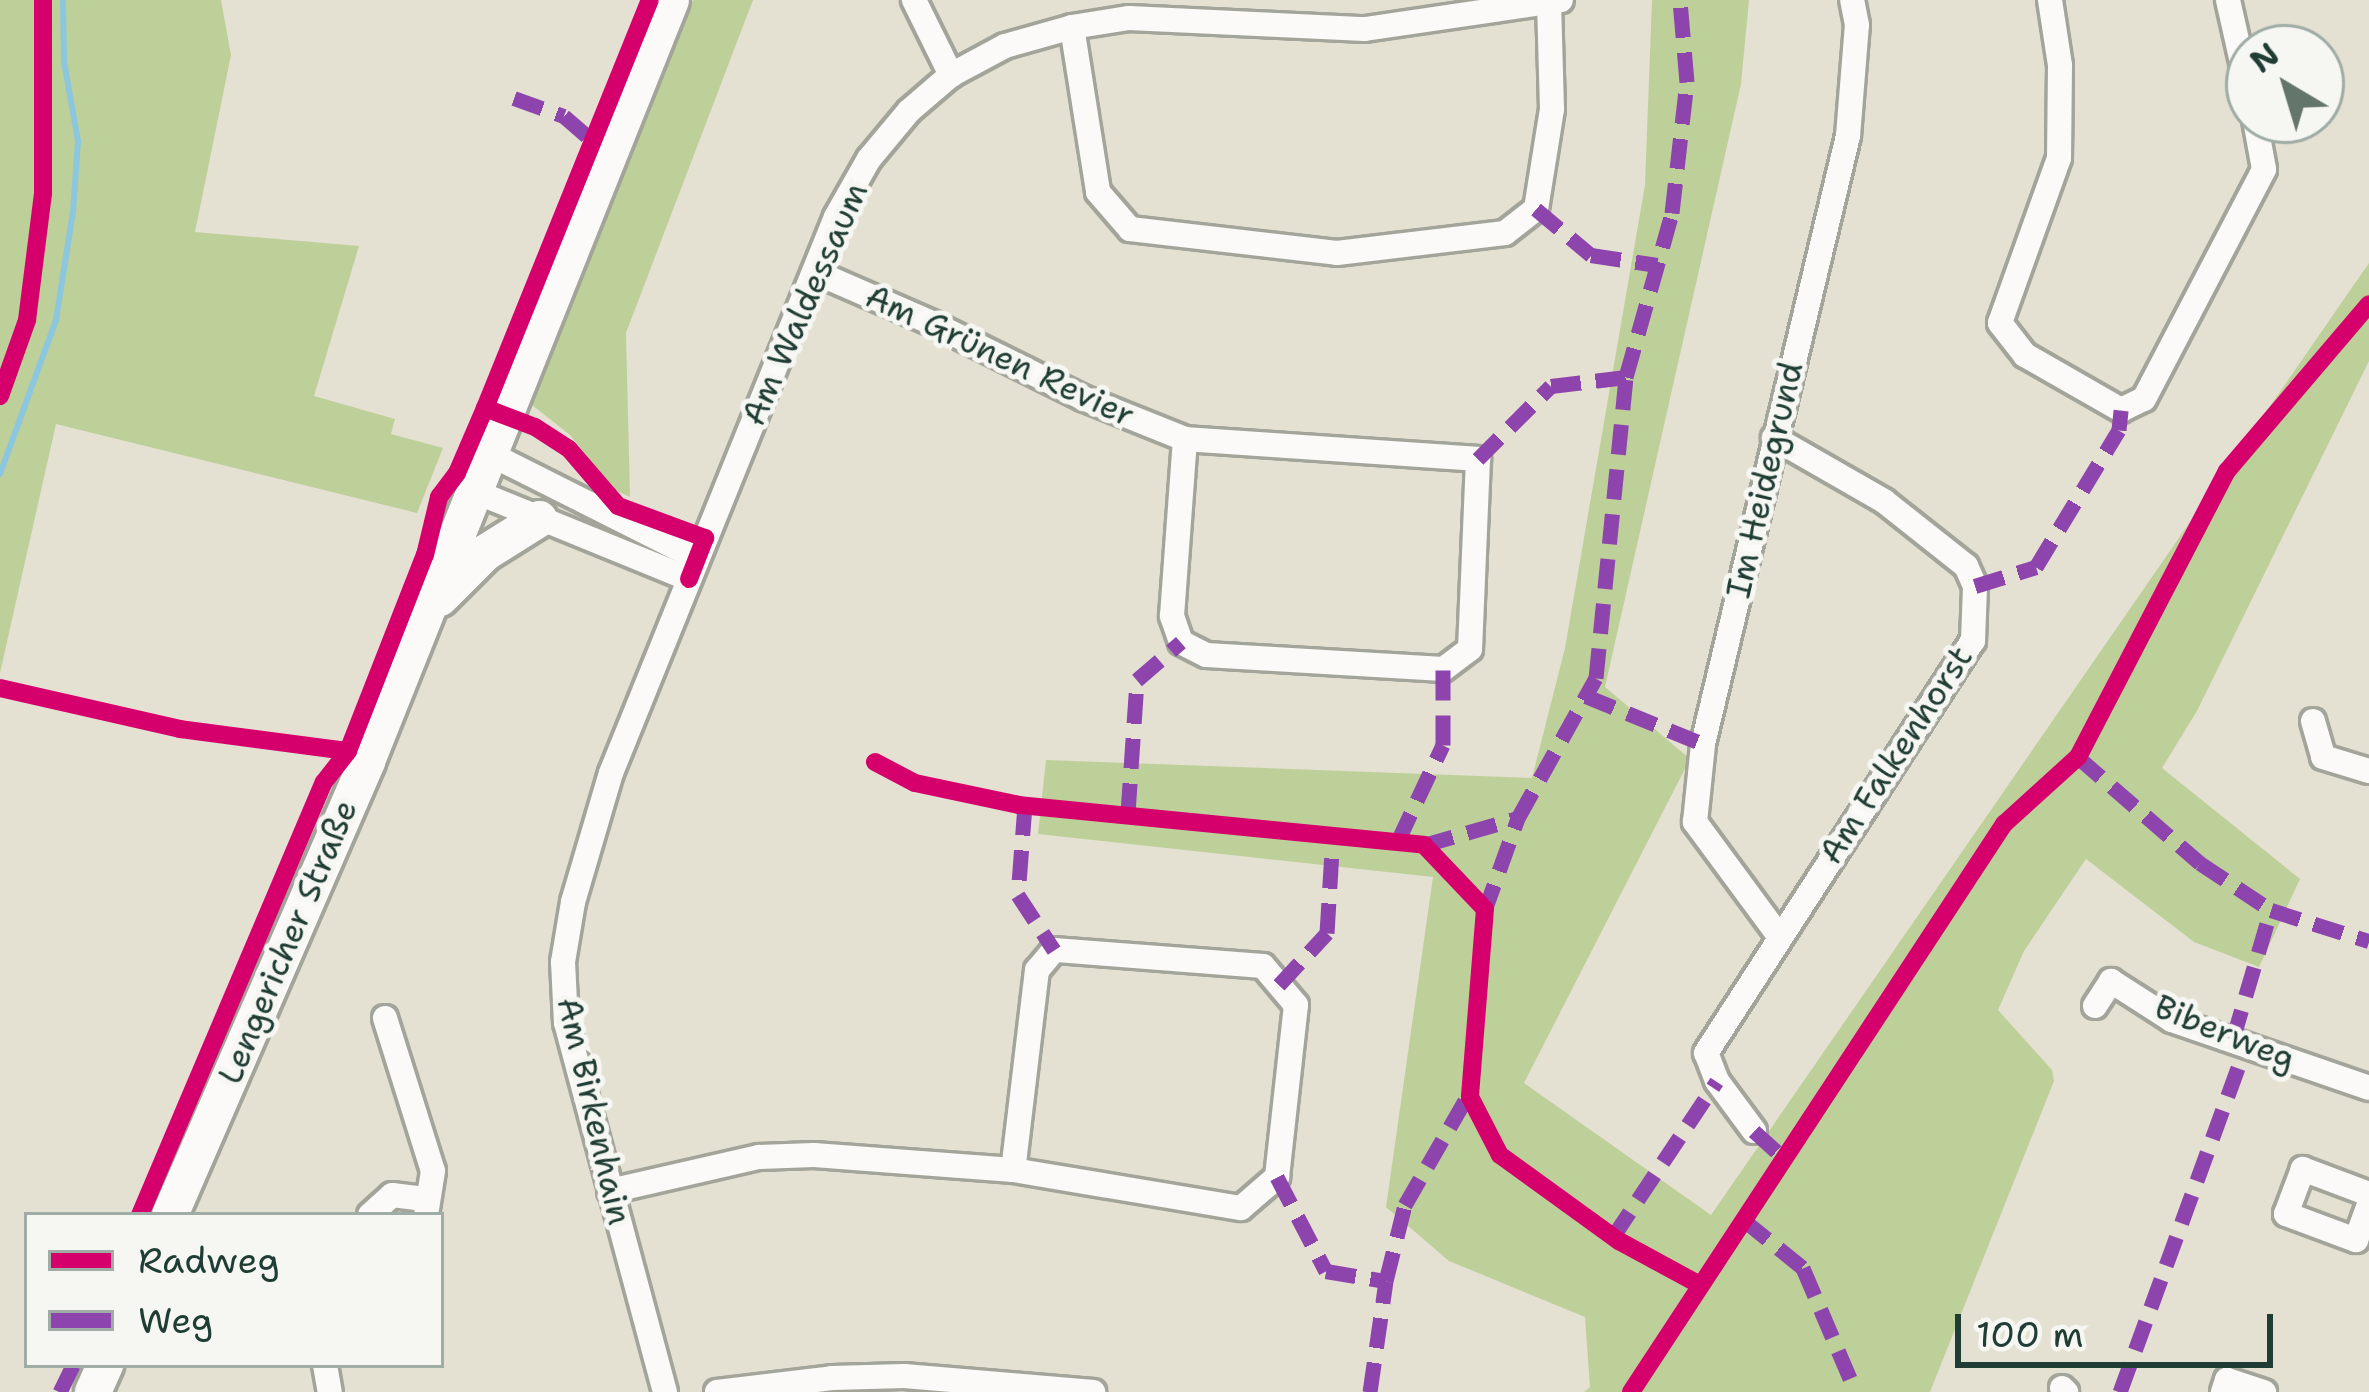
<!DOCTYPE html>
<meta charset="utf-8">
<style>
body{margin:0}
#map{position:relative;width:2369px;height:1392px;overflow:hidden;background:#e4e0d2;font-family:"Shantell Sans",sans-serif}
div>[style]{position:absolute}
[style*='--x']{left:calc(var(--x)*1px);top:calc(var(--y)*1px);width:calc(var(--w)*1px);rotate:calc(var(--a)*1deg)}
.green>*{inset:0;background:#bed09a}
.stream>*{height:6px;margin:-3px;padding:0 3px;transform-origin:3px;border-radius:3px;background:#8cc7de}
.roads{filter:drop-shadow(3px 0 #a3a49a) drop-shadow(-3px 0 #a3a49a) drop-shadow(0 3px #a3a49a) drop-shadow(0 -3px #a3a49a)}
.street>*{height:24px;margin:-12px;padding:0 12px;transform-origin:12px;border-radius:12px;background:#fbfaf8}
.secondary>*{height:36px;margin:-18px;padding:0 18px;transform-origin:18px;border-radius:18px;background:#fbfaf8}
.quiet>*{height:15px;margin-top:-7.5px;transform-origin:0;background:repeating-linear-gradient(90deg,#8e44ad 0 30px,transparent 0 45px)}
.cycleway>*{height:18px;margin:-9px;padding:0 9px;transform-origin:9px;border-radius:9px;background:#d6006c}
span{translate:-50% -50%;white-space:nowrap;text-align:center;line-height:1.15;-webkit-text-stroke:10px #f6f6f2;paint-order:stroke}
.street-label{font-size:33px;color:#1f3d34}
.legend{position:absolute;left:24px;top:1212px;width:420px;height:156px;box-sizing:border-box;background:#f6f6f2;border:3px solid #a0aca6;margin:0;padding:15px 21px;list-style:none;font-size:36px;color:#1f3d34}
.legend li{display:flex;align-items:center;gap:24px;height:60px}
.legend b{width:60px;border:3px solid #a0aca6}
.north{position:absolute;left:2225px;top:24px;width:120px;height:120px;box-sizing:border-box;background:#f6f6f2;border:3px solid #a0aca6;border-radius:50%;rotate:322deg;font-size:33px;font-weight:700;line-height:48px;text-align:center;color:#1f3d34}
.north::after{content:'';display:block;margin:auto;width:42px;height:54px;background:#64766b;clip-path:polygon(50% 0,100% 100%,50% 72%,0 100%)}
.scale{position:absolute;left:1955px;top:1314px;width:318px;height:54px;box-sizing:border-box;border:6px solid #1f3d34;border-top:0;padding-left:15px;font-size:36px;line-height:42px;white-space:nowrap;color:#1f3d34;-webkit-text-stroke:9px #f6f6f2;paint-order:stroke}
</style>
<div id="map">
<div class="green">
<i style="clip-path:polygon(0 0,221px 0,231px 55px,195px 232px,359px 246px,314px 396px,395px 419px,391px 434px,443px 448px,417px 513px,56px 424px,0 673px)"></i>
<i style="clip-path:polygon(693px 0,753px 0,626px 333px,630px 497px,615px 490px,570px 435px,532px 405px)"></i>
<i style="clip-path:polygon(1652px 0,1749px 0,1741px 84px,1605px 687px,1690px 759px,1524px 1083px,1711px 1215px,2369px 263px,2369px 361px,2197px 711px,2162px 768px,2300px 879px,2259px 967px,2194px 942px,2086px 859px,2024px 951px,1998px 1010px,2052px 1070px,2054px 1081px,1930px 1392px,1584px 1392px,1590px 1387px,1585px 1317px,1449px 1261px,1386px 1207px,1433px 877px,1038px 834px,1046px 760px,1532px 778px,1565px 648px,1645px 185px)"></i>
</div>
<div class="stream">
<i style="--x:0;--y:474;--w:164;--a:-70"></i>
<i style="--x:56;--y:320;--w:109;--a:-81.1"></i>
<i style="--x:73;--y:212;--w:71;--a:-86"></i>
<i style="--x:78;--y:141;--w:80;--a:-100"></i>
<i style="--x:64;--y:62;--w:62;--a:-90.9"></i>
</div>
<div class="roads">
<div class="street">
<i style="--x:914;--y:0;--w:84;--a:63.7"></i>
<i style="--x:2050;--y:0;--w:66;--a:81.3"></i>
<i style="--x:2060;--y:65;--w:93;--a:90.6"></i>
<i style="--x:2059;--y:158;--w:175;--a:109.7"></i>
<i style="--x:2000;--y:323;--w:41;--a:52"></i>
<i style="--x:2025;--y:355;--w:111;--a:29.8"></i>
<i style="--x:2121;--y:410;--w:25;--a:-26"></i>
<i style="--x:2144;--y:399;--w:259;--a:-62.4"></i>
<i style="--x:2264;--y:169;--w:50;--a:-100.4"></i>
<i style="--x:2228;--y:0;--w:95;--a:77.3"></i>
<i style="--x:1072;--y:27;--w:167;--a:81"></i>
<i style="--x:1098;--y:192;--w:49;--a:49.1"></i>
<i style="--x:1130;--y:229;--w:208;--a:6.6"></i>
<i style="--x:1337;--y:253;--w:169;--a:-6.8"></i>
<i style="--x:1505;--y:233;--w:39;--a:-38"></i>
<i style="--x:1536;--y:209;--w:101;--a:-80.9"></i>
<i style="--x:1552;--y:109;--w:105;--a:-91.6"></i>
<i style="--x:815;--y:272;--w:130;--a:23.6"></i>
<i style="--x:934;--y:324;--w:166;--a:26.4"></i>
<i style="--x:1083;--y:398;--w:110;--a:21.9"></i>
<i style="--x:1185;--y:439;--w:294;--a:3.9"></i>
<i style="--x:1478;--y:459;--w:190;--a:92.4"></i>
<i style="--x:1470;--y:649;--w:34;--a:143"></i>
<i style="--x:1443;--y:669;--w:237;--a:-176.6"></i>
<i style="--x:1206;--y:655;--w:28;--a:-153"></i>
<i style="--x:1181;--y:642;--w:28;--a:-109"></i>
<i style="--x:1172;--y:616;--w:177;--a:-85.8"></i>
<i style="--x:490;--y:454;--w:232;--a:26.7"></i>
<i style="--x:476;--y:492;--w:230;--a:22.2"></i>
<i style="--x:2313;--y:721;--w:37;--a:74"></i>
<i style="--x:2323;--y:757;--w:48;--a:16.9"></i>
<i style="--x:1779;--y:936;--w:142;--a:-126.4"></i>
<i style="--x:1695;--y:822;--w:78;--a:-84.1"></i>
<i style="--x:1703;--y:744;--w:625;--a:-76.59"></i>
<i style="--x:1848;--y:136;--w:111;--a:-85.4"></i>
<i style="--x:1857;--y:25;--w:25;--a:-101"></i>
<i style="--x:2095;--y:1006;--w:30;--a:-57"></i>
<i style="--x:2111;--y:981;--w:72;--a:32.6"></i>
<i style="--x:2172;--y:1020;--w:208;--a:19"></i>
<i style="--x:385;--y:1018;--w:160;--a:72.6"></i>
<i style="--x:433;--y:1171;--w:45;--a:99"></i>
<i style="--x:1754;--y:1131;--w:62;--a:-126.5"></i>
<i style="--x:1717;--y:1081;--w:30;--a:-111"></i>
<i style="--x:1706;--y:1053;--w:491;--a:-57.1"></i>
<i style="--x:1973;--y:641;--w:55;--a:-87.9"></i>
<i style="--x:1975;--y:586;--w:22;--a:-114"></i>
<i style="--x:1966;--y:566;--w:105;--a:-141.6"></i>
<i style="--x:1884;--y:501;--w:127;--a:-150.2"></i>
<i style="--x:610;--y:1191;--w:153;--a:-12.9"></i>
<i style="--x:759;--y:1157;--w:55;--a:-2.1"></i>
<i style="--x:814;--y:1155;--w:200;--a:4.3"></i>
<i style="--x:1013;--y:1170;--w:231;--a:9.5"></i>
<i style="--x:1241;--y:1208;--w:48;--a:-40.7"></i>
<i style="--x:1277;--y:1177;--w:173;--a:-83.7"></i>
<i style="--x:1296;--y:1005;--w:51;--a:-130.2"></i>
<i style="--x:1263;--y:966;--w:210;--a:-175.6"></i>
<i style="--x:1054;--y:950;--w:26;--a:130"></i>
<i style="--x:1037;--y:970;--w:201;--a:96.8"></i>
<i style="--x:2369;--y:1194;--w:71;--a:-159.3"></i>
<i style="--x:2303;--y:1169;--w:48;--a:110.7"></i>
<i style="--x:2286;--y:1214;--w:75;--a:20.4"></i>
<i style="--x:2356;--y:1240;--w:37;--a:-70"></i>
<i style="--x:370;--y:1215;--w:30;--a:-42"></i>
<i style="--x:392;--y:1195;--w:33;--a:7"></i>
<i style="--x:325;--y:1365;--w:27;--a:80"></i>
<i style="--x:2062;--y:1388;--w:6;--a:45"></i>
<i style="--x:665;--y:1392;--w:382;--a:-105"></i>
<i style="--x:566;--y:1023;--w:61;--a:-92.8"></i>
<i style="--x:563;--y:962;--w:61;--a:-80.5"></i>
<i style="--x:573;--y:902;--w:134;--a:-73.6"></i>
<i style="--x:611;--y:773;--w:600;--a:-67.97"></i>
<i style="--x:836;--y:217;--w:67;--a:-60.4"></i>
<i style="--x:869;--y:159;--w:62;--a:-50.2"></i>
<i style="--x:909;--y:111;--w:55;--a:-40.6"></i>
<i style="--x:951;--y:75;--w:61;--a:-28.2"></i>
<i style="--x:1005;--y:46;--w:70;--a:-15.8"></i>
<i style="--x:1072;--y:27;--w:58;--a:-9"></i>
<i style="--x:1129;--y:18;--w:236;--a:2.7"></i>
<i style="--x:1365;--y:29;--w:198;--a:-8.4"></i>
<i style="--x:717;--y:1392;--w:116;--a:-6.9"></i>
<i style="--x:832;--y:1378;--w:72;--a:-1.6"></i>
<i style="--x:904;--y:1376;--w:190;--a:4.8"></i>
<i style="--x:2223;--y:1392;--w:13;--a:-72"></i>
<i style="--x:2227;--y:1380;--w:39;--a:18"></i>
</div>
<div class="secondary">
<i style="--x:440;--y:598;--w:64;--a:-45"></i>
<i style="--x:485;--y:553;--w:64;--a:-32.2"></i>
<i style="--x:170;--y:1215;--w:495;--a:-66.5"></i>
<i style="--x:367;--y:761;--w:819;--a:-68.22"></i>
<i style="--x:93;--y:1392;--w:30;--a:-66"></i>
</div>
</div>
<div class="quiet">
<i style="--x:514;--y:98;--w:53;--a:19.8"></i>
<i style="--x:564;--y:116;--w:37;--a:41"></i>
<i style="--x:1536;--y:209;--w:72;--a:39.9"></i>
<i style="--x:1591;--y:255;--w:67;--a:8.6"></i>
<i style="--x:1478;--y:459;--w:103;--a:-45"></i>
<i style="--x:1551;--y:386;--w:76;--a:-6.8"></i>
<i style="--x:1975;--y:586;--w:64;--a:-17.3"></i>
<i style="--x:2036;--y:567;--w:160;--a:-58.8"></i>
<i style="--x:2119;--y:430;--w:20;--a:-84"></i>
<i style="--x:1586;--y:696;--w:126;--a:22.3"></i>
<i style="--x:2078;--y:757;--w:162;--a:41"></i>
<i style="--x:2200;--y:863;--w:85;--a:33.5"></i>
<i style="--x:2271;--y:910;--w:103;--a:17.6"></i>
<i style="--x:1025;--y:805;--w:90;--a:94.4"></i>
<i style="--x:1018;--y:895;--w:66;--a:56.8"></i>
<i style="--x:1128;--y:813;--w:133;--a:-86.1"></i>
<i style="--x:1137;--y:680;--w:58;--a:-40.8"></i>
<i style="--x:1398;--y:841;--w:106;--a:-64.9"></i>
<i style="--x:1443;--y:745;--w:76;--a:-90"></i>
<i style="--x:1424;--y:845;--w:98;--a:-16"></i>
<i style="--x:1484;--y:913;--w:101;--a:-70.3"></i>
<i style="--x:1518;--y:818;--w:160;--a:-60.9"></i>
<i style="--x:1596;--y:678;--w:302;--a:-84.3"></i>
<i style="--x:1626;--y:377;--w:170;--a:-74.3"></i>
<i style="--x:1672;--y:213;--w:132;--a:-83.5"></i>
<i style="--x:1687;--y:82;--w:82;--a:-94.9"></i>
<i style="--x:1279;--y:985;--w:71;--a:-47.3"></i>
<i style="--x:1327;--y:933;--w:97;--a:-86.5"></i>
<i style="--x:2233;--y:1039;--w:134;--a:-73.6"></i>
<i style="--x:1754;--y:1131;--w:43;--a:42.2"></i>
<i style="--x:1277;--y:1177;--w:106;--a:62.5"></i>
<i style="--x:1326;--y:1271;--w:61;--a:9.5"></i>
<i style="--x:1744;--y:1220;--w:76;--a:39.1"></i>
<i style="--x:1803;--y:1268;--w:135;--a:66.9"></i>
<i style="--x:1613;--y:1237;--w:187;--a:-56.3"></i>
<i style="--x:60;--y:1392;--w:30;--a:-64"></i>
<i style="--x:1370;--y:1392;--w:112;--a:-81.8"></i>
<i style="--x:1386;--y:1281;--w:78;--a:-76"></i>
<i style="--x:1405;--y:1205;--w:130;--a:-60.1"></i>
<i style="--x:2120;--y:1392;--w:370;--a:-70"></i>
</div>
<div class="cycleway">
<i style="--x:0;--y:396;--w:81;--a:-70.4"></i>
<i style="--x:27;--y:320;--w:128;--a:-82.8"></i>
<i style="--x:43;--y:193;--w:193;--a:-90"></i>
<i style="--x:485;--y:408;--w:53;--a:20.8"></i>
<i style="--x:535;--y:427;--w:40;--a:32.9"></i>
<i style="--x:569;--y:449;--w:75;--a:49.3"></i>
<i style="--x:618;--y:506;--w:93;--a:20.2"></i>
<i style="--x:705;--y:538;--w:44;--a:111.3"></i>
<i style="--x:0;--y:688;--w:185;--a:12.8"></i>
<i style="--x:180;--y:729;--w:169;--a:7.5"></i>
<i style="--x:875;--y:762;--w:45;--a:27.7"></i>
<i style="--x:915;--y:783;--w:106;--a:11.9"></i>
<i style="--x:1019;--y:805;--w:407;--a:5.6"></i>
<i style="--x:1424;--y:845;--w:88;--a:46.4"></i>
<i style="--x:1485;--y:909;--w:189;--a:94.6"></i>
<i style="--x:1470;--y:1097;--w:65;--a:62.7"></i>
<i style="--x:1500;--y:1155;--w:147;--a:35.9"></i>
<i style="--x:1619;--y:1241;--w:92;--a:28.5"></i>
<i style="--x:140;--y:1215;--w:470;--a:-67"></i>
<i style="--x:324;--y:782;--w:39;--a:-52"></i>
<i style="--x:348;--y:751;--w:211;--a:-68.6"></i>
<i style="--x:425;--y:555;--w:60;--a:-76.4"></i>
<i style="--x:439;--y:497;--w:30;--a:-53"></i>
<i style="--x:457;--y:473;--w:71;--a:-66.7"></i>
<i style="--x:485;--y:408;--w:440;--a:-68"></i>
<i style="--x:1631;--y:1392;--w:680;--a:-56.71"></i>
<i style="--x:2004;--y:824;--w:100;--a:-42.2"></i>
<i style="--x:2078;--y:757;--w:322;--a:-62.5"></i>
<i style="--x:2227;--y:471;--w:219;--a:-49.6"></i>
</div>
<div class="street-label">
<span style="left:805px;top:304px;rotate:-66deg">Am Waldessaum</span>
<span style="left:1000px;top:356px;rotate:25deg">Am Grünen Revier</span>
<span style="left:1765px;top:480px;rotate:-77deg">Im Heidegrund</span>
<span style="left:1896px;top:755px;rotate:-57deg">Am Falkenhorst</span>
<span style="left:288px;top:942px;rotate:-67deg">Lengericher Straße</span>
<span style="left:2225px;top:1033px;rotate:22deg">Biberweg</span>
<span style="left:594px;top:1111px;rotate:77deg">Am Birkenhain</span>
</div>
<ul class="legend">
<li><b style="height:15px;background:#d6006c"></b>Radweg</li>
<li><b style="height:15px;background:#8e44ad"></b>Weg</li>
</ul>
<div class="north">N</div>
<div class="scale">100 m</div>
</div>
